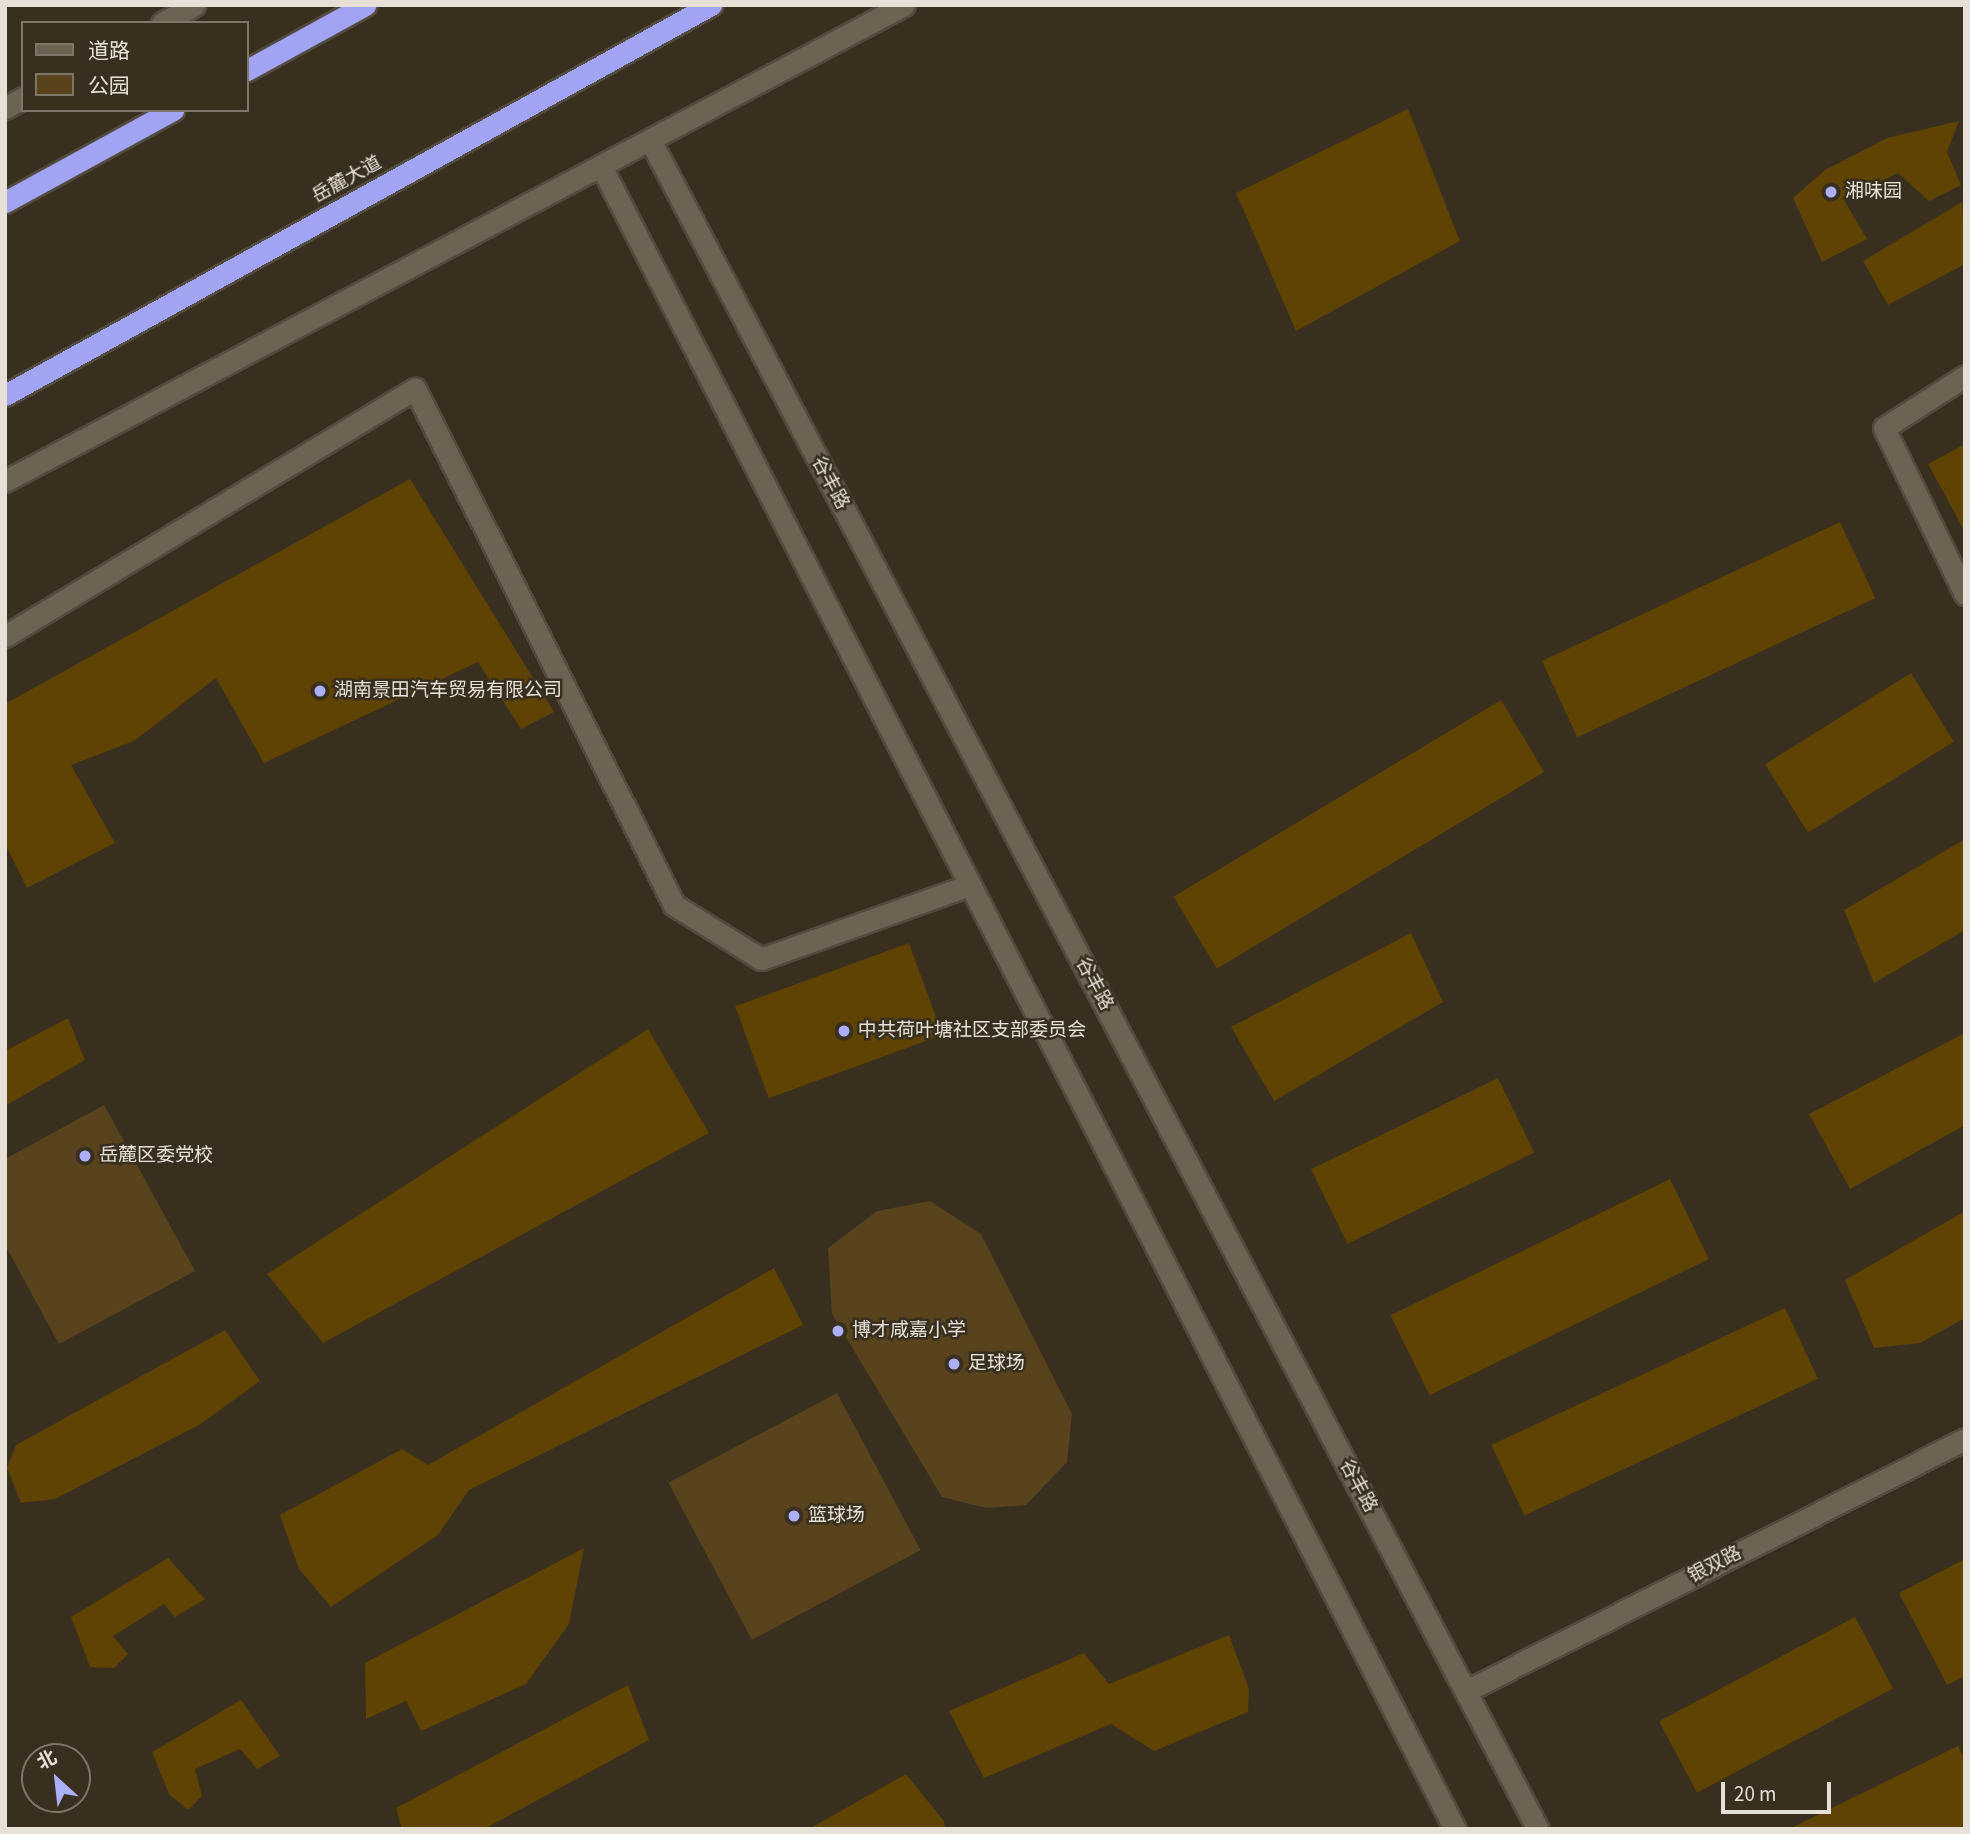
<!DOCTYPE html>
<meta charset="utf-8">
<style>
body{margin:0}
#map{position:relative;width:1970px;height:1834px;overflow:hidden;background:#382f1f;font-family:"Source Sans 3","Noto Sans SC",sans-serif}
div>[style]{position:absolute}
[style*='--x']{left:calc(var(--x)*1px);top:calc(var(--y)*1px);width:calc(var(--w)*1px);rotate:calc(var(--a)*1deg)}
.green>*{inset:0;background:#58431c;transform-origin:0 0}
.building>*{inset:0;background:#5f4302;transform-origin:0 0}
.roads{filter:drop-shadow(2px 0 #534b3e) drop-shadow(-2px 0 #534b3e) drop-shadow(0 2px #534b3e) drop-shadow(0 -2px #534b3e)}
.minor>*{height:21px;margin:-10.5px;padding:0 10.5px;transform-origin:10.5px;border-radius:10.5px;background:#6d6352}
.highway>*{height:21px;margin:-10.5px;padding:0 10.5px;transform-origin:10.5px;border-radius:10.5px;background:#a1a3f3}
.dots>*{width:19px;height:19px;translate:-50% -50%;box-sizing:border-box;border:4px solid #382f1f;border-radius:50%}
span{translate:-50% -50%;white-space:nowrap;text-align:center;line-height:1.15;-webkit-text-stroke:5px #382f1f;paint-order:stroke}
.street-label{font-size:19px;color:#e6e0d7}
.poi-label{font-size:19px;color:#e6e0d7}
.left{translate:0 -50%;text-align:left}
.frame{position:absolute;inset:0;border:7px solid #e6e0d7;pointer-events:none}
.legend{position:absolute;left:21px;top:21px;width:228px;height:91px;box-sizing:border-box;background:#382f1f;border:2px solid #7e7669;margin:0;padding:9px 12px;list-style:none;font-size:21px;color:#e6e0d7}
.legend li{display:flex;align-items:center;gap:14px;height:35px}
.legend b{width:35px;border:2px solid #7e7669}
.north{position:absolute;left:21px;top:1743px;width:70px;height:70px;box-sizing:border-box;background:#382f1f;border:2px solid #7e7669;border-radius:50%;rotate:333deg;font-size:19px;font-weight:700;line-height:28px;text-align:center;color:#e6e0d7}
.north::after{content:'';display:block;margin:auto;width:24px;height:32px;background:#acaffb;clip-path:polygon(50% 0,100% 100%,50% 72%,0 100%)}
.scale{position:absolute;left:1721px;top:1782px;width:110px;height:32px;box-sizing:border-box;border:4px solid #e6e0d7;border-top:0;padding-left:9px;font-size:21px;line-height:24px;white-space:nowrap;color:#e6e0d7;-webkit-text-stroke:5px #382f1f;paint-order:stroke}
</style>
<div id="map">
<div class="green">
<i style="clip-path:polygon(104px 1105px,195px 1271px,59px 1344px,5px 1245px,5px 1159px)"></i>
<i style="clip-path:polygon(930px 1201px,981px 1234px,1072px 1414px,1067px 1462px,1026px 1505px,986px 1508px,942px 1497px,832px 1314px,828px 1248px,877px 1211px)"></i>
<i style="left:837px;top:1393px;width:178px;height:191px;rotate:62deg"></i>
</div>
<div class="building">
<i style="clip-path:polygon(1408px 109px,1460px 241px,1296px 331px,1236px 193px)"></i>
<i style="clip-path:polygon(1959px 121px,1947px 152px,1961px 185px,1929px 201px,1898px 173px,1844px 200px,1867px 239px,1822px 262px,1793px 198px,1825px 170px,1887px 138px)"></i>
<i style="clip-path:polygon(1962px 202px,1965px 264px,1888px 305px,1863px 261px)"></i>
<i style="clip-path:polygon(1965px 444px,1965px 532px,1928px 464px)"></i>
<i style="clip-path:polygon(410px 479px,554px 712px,521px 729px,478px 662px,264px 763px,216px 678px,134px 741px,71px 765px,115px 843px,27px 888px,5px 844px,5px 704px)"></i>
<i style="left:1840px;top:522px;width:84px;height:329px;rotate:65deg"></i>
<i style="left:1911px;top:673px;width:81px;height:172px;rotate:58deg"></i>
<i style="left:1501px;top:700px;width:84px;height:382px;rotate:59deg"></i>
<i style="clip-path:polygon(1965px 839px,1965px 930px,1874px 983px,1844px 910px)"></i>
<i style="clip-path:polygon(1411px 933px,1443px 1002px,1274px 1101px,1231px 1027px)"></i>
<i style="left:909px;top:943px;width:98px;height:185px;rotate:70deg"></i>
<i style="clip-path:polygon(68px 1018px,85px 1060px,5px 1106px,5px 1051px)"></i>
<i style="clip-path:polygon(648px 1029px,709px 1133px,323px 1343px,267px 1274px)"></i>
<i style="clip-path:polygon(1965px 1033px,1965px 1125px,1850px 1189px,1809px 1114px)"></i>
<i style="left:1498px;top:1078px;width:83px;height:208px;rotate:64deg"></i>
<i style="left:1670px;top:1179px;width:89px;height:311px;rotate:64deg"></i>
<i style="clip-path:polygon(1965px 1211px,1965px 1318px,1920px 1343px,1874px 1348px,1845px 1280px)"></i>
<i style="clip-path:polygon(774px 1268px,803px 1325px,469px 1490px,438px 1535px,331px 1607px,299px 1569px,280px 1515px,402px 1449px,428px 1465px)"></i>
<i style="left:1785px;top:1308px;width:78px;height:324px;rotate:65deg"></i>
<i style="clip-path:polygon(225px 1330px,260px 1381px,199px 1425px,55px 1499px,21px 1503px,7px 1468px,16px 1445px)"></i>
<i style="clip-path:polygon(584px 1548px,569px 1624px,526px 1684px,421px 1731px,406px 1701px,366px 1719px,365px 1663px)"></i>
<i style="clip-path:polygon(168px 1558px,205px 1599px,175px 1617px,164px 1604px,113px 1636px,128px 1654px,114px 1668px,90px 1667px,71px 1617px)"></i>
<i style="clip-path:polygon(1965px 1559px,1965px 1676px,1947px 1685px,1899px 1593px)"></i>
<i style="left:1855px;top:1617px;width:81px;height:222px;rotate:62deg"></i>
<i style="clip-path:polygon(1229px 1635px,1249px 1689px,1248px 1712px,1154px 1751px,1111px 1724px,984px 1778px,949px 1711px,1084px 1653px,1109px 1684px)"></i>
<i style="clip-path:polygon(628px 1685px,649px 1740px,484px 1829px,402px 1829px,396px 1808px)"></i>
<i style="clip-path:polygon(241px 1700px,280px 1756px,257px 1769px,240px 1749px,195px 1769px,202px 1796px,188px 1810px,169px 1794px,152px 1752px)"></i>
<i style="clip-path:polygon(1958px 1746px,1965px 1761px,1965px 1829px,1789px 1829px)"></i>
<i style="clip-path:polygon(906px 1774px,944px 1821px,945px 1829px,809px 1829px)"></i>
</div>
<div class="roads">
<div class="minor">
<i style="--x:162;--y:23;--w:37;--a:-29"></i>
<i style="--x:5;--y:108;--w:21;--a:-29"></i>
<i style="--x:650;--y:140;--w:1908;--a:62.27"></i>
<i style="--x:601;--y:166;--w:1869;--a:62.82"></i>
<i style="--x:1965;--y:376;--w:96;--a:147.3"></i>
<i style="--x:1884;--y:428;--w:185;--a:64"></i>
<i style="--x:5;--y:481;--w:1017;--a:-27.9"></i>
<i style="--x:5;--y:636;--w:479;--a:-31.1"></i>
<i style="--x:415;--y:389;--w:577;--a:63.35"></i>
<i style="--x:674;--y:905;--w:102;--a:31.8"></i>
<i style="--x:761;--y:959;--w:222;--a:-19.5"></i>
<i style="--x:1466;--y:1691;--w:559;--a:-26.79"></i>
</div>
<div class="highway">
<i style="--x:247;--y:70;--w:135;--a:-28.8"></i>
<i style="--x:5;--y:202;--w:192;--a:-28.7"></i>
<i style="--x:5;--y:395;--w:807;--a:-28.92"></i>
</div>
</div>
<div class="dots">
<i style="left:1831px;top:192px;background:#acaffb"></i>
<i style="left:320px;top:691px;background:#acaffb"></i>
<i style="left:844px;top:1031px;background:#acaffb"></i>
<i style="left:85px;top:1156px;background:#acaffb"></i>
<i style="left:838px;top:1331px;background:#acaffb"></i>
<i style="left:954px;top:1364px;background:#acaffb"></i>
<i style="left:794px;top:1516px;background:#acaffb"></i>
</div>
<div class="street-label">
<span style="left:347px;top:180px;rotate:-29deg">岳麓大道</span>
<span style="left:830px;top:483px;rotate:62deg">谷丰路</span>
<span style="left:1094px;top:984px;rotate:62deg">谷丰路</span>
<span style="left:1358px;top:1486px;rotate:62deg">谷丰路</span>
<span style="left:1715px;top:1565px;rotate:-27deg">银双路</span>
</div>
<div class="poi-label">
<span class="left" style="left:1845px;top:192px">湘味园</span>
<span class="left" style="left:334px;top:691px">湖南景田汽车贸易有限公司</span>
<span class="left" style="left:858px;top:1031px">中共荷叶塘社区支部委员会</span>
<span class="left" style="left:99px;top:1156px">岳麓区委党校</span>
<span class="left" style="left:852px;top:1331px">博才咸嘉小学</span>
<span class="left" style="left:968px;top:1364px">足球场</span>
<span class="left" style="left:808px;top:1516px">篮球场</span>
</div>
<div class="frame"></div>
<ul class="legend">
<li><b style="height:9px;background:#6d6352"></b>道路</li>
<li><b style="height:19px;background:#58431c"></b>公园</li>
</ul>
<div class="north">北</div>
<div class="scale">20 m</div>
</div>
